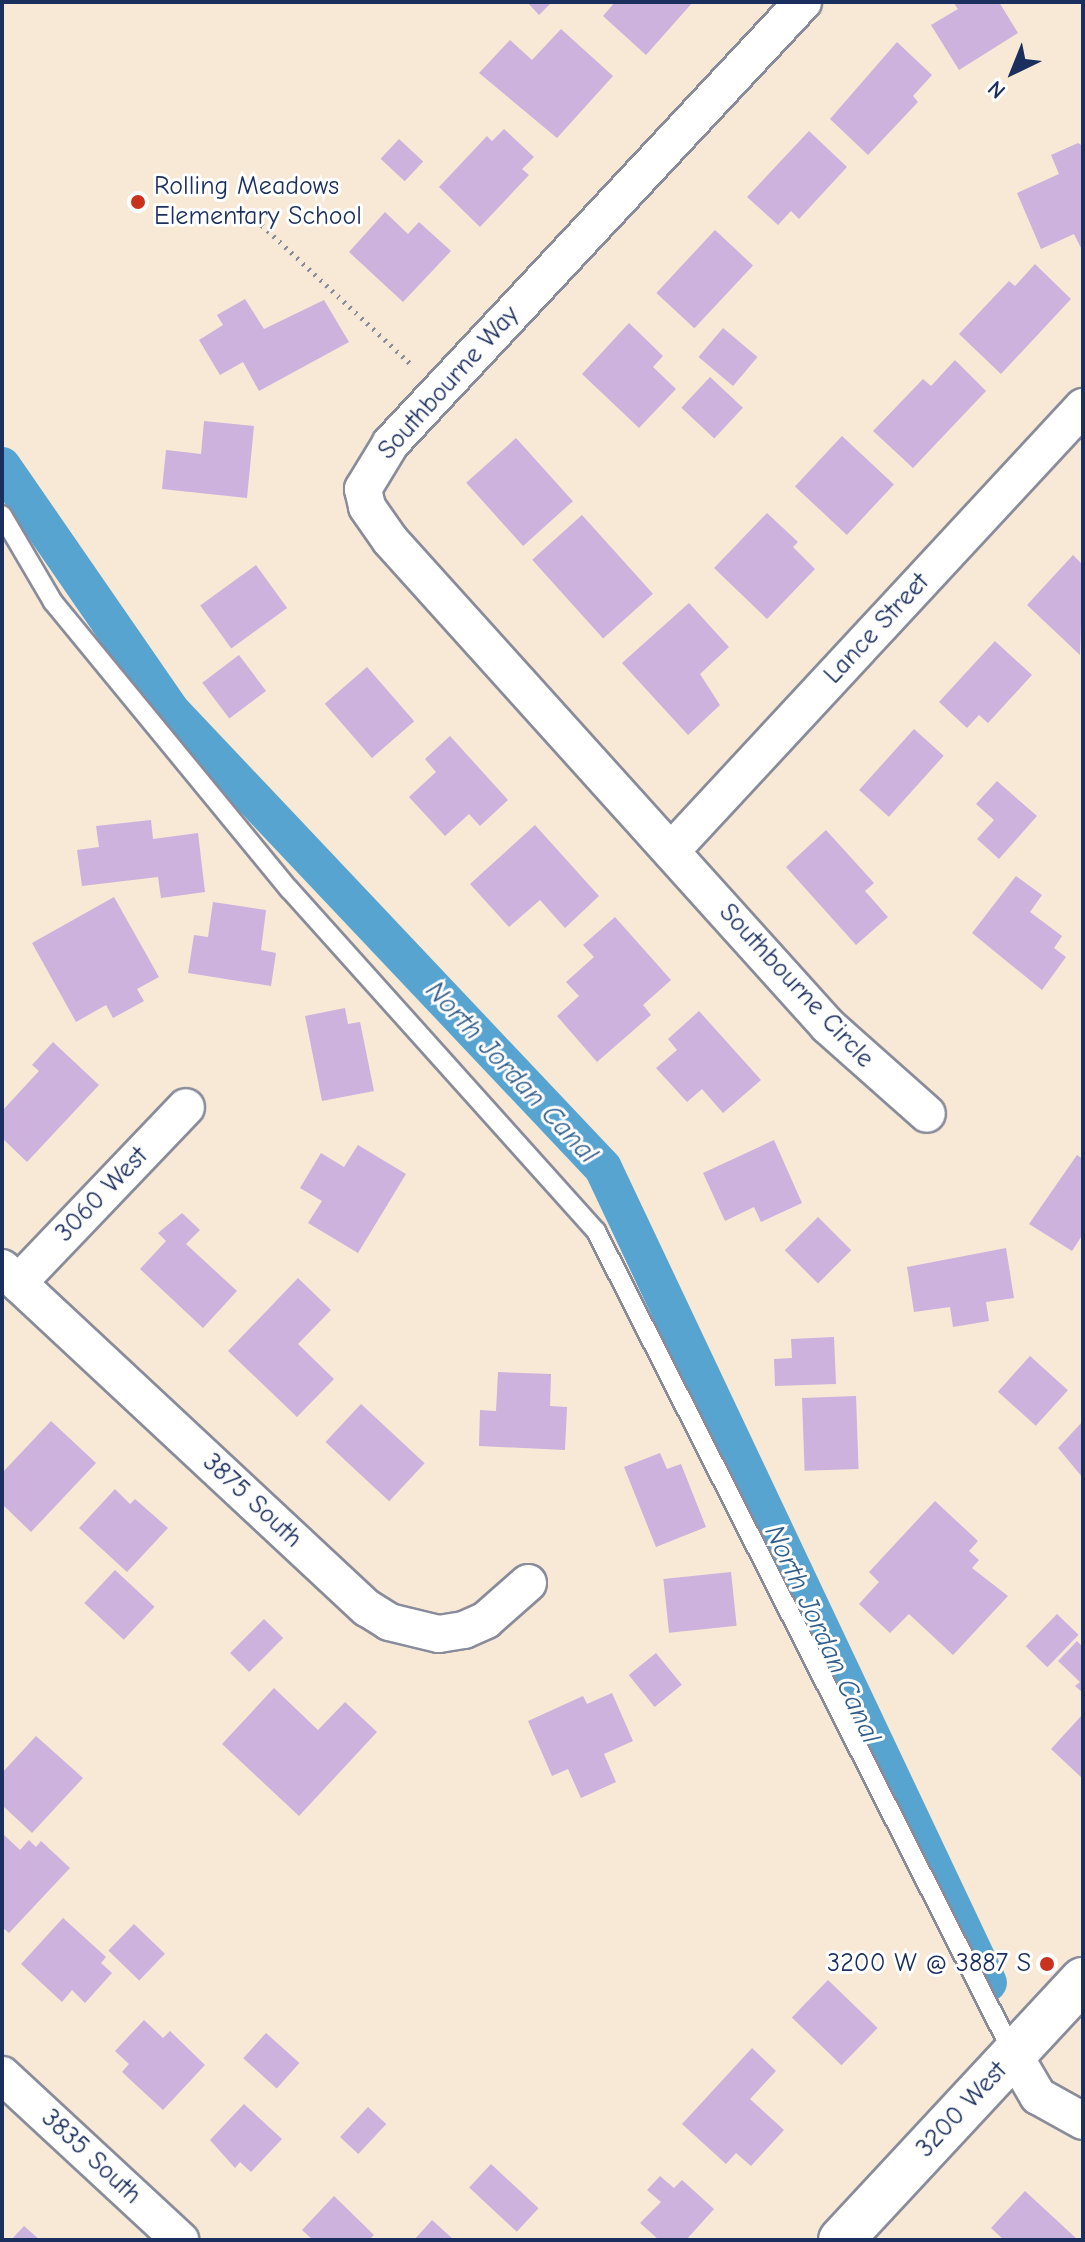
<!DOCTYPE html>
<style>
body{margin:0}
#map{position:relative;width:1085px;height:2242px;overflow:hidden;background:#f7e9d6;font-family:"Comic Neue",sans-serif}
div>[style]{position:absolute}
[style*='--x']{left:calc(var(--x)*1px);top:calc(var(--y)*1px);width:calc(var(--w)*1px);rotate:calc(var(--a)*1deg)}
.canal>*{height:38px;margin:-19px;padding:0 19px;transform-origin:19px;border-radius:19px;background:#57a4d0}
.building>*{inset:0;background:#ccb2dd;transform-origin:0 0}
.path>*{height:5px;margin-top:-2.5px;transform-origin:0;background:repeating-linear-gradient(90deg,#898c9a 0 2px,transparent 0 8px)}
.roads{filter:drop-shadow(2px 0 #898c9a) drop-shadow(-2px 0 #898c9a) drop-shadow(0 2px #898c9a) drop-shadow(0 -2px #898c9a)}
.service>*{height:18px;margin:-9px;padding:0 9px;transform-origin:9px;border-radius:9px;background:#fff}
.minor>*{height:36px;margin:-18px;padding:0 18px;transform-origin:18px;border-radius:18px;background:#fff}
.tertiary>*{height:44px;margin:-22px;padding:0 22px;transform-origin:22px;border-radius:22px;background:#fff}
.dots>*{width:22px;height:22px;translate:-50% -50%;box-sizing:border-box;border:4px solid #fff;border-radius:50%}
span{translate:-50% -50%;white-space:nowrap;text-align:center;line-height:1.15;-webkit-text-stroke:6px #fff;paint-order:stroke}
.poi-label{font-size:26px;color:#1b2f5e}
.left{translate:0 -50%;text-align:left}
.right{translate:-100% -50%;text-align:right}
.street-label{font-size:26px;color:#1b2f5e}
.water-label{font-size:28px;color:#335e8c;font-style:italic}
.frame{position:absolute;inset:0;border:4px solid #1b2f5e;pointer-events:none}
.north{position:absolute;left:973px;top:32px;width:80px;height:80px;-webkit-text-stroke:6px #fff;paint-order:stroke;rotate:223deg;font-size:22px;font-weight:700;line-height:32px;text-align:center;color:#1b2f5e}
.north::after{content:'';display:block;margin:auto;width:28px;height:36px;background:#1b2f5e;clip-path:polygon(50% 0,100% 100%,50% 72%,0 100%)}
</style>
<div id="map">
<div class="canal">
<i style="--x:2;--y:466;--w:299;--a:55.4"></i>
<i style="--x:172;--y:712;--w:627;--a:46.61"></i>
<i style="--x:603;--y:1168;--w:901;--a:64.71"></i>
</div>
<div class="building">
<i style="clip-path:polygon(527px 2px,552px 2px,539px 15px)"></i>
<i style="clip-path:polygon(615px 2px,693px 2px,646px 55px,603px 16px)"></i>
<i style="clip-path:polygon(953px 2px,999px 2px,1018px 33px,959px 70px,931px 25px,958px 9px)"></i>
<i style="clip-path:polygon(561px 29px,613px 76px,557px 138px,479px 73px,510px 40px,532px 60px)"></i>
<i style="clip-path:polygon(897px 42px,932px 75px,913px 96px,918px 102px,868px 155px,830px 119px)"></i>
<i style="clip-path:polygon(504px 129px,534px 157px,522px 169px,529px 175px,480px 227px,439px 187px,487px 136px,492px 141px)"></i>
<i style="clip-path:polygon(809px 131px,847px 167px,799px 219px,791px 211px,778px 225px,747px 197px)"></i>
<i style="left:399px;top:139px;width:33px;height:27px;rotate:43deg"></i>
<i style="clip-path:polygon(1078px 143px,1083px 146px,1083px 252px,1074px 234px,1041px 249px,1017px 193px,1059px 174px,1051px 155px)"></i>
<i style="clip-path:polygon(385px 212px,408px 234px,419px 222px,451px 251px,403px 302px,349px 252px)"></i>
<i style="left:715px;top:230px;width:52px;height:86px;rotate:43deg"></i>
<i style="clip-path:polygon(1035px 264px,1071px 299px,1001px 374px,959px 334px,1009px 281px,1015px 286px)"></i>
<i style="clip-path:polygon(245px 299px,264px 329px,324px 300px,349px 342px,259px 391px,243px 362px,220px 375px,199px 340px,223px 325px,217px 315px)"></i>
<i style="clip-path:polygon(629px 323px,663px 356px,653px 367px,676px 389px,639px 428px,582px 374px)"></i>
<i style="left:723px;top:328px;width:45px;height:38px;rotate:40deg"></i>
<i style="clip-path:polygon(955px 360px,986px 391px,913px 468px,873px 431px,923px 379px,931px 386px)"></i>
<i style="left:710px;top:377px;width:45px;height:42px;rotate:43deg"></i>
<i style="clip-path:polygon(204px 421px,254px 426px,247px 498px,162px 489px,166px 450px,201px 454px)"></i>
<i style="left:842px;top:436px;width:71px;height:69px;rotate:43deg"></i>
<i style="left:516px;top:438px;width:85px;height:67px;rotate:48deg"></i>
<i style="clip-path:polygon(767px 513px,798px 542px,793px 547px,815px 569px,767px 619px,714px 568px)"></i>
<i style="left:582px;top:515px;width:106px;height:67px;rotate:48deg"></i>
<i style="clip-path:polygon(1073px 555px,1083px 565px,1080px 655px,1027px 605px)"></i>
<i style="left:256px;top:565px;width:53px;height:69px;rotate:54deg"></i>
<i style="clip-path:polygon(689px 603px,729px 647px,700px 674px,720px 705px,688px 735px,622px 663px)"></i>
<i style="clip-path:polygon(995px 641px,1032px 675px,988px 723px,979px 715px,967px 728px,939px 702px)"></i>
<i style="left:239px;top:655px;width:45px;height:46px;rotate:53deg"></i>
<i style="left:367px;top:667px;width:72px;height:56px;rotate:49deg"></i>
<i style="left:914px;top:729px;width:40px;height:82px;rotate:42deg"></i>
<i style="clip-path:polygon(450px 736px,508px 800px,480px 826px,469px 814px,445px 836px,409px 797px,436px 772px,425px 759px)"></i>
<i style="clip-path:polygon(997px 781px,1037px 816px,999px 859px,977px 839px,994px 820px,976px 804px)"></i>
<i style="clip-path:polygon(151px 820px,153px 839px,198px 833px,205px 892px,161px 898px,158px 877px,82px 886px,77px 850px,99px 847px,96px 826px)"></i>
<i style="clip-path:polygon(535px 825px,599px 896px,565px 928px,540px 900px,509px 927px,470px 884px)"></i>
<i style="clip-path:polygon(826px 830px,874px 883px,865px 891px,888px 917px,856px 945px,786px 867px)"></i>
<i style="clip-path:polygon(1016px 876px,1042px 895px,1030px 912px,1062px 936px,1054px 948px,1066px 957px,1042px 990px,972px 933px)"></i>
<i style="clip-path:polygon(114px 897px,159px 977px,137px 989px,144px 1001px,113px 1018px,106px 1005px,76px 1022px,32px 943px)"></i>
<i style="clip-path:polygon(213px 902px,266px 910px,261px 950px,276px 953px,271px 986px,188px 973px,194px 935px,208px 937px)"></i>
<i style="clip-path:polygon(615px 917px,671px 980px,643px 1005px,651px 1015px,597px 1062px,557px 1016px,579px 996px,566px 982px,594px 957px,583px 945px)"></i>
<i style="clip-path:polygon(345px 1008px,348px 1024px,360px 1022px,374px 1091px,322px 1101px,305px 1016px)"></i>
<i style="clip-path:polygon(699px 1011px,761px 1080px,723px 1113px,702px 1089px,687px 1102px,656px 1068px,677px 1050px,668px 1039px)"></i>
<i style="clip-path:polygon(53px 1042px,99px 1085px,27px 1162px,2px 1138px,2px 1111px,39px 1071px,32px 1065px)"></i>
<i style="clip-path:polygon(774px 1140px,802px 1203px,761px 1222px,754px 1207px,725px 1221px,703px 1173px)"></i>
<i style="clip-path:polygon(358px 1145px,406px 1174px,358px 1253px,308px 1223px,322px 1201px,300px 1188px,321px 1153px,344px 1167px)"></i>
<i style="clip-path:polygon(1077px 1155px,1083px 1159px,1083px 1234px,1072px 1251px,1029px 1224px)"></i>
<i style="clip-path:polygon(182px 1213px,200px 1230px,186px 1244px,237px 1291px,203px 1328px,140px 1269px,166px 1241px,158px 1233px)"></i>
<i style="left:818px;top:1217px;width:47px;height:47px;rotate:45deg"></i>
<i style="clip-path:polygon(1006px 1248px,1014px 1298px,986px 1302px,989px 1321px,953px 1327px,950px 1307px,914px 1312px,907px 1267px)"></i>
<i style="clip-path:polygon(298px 1278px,331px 1310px,298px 1344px,334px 1379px,297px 1417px,228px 1351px)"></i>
<i style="clip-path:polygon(834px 1337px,836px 1384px,775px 1386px,774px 1359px,792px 1358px,791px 1339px)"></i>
<i style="left:1030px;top:1356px;width:51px;height:48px;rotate:42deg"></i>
<i style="clip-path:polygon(498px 1372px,551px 1374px,550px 1406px,567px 1407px,565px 1450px,479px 1446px,480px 1410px,496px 1411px)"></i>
<i style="left:856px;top:1396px;width:73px;height:54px;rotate:88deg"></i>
<i style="left:361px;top:1404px;width:87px;height:52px;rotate:43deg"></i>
<i style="clip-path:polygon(51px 1421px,96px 1463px,31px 1532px,2px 1504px,2px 1473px)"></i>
<i style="clip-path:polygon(1083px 1421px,1083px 1478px,1058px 1448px)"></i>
<i style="clip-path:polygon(660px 1453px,667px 1469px,681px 1464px,706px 1527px,656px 1547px,624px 1467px)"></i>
<i style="clip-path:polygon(115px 1489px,130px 1504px,135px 1499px,168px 1528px,127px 1572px,79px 1528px)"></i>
<i style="clip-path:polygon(935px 1501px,978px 1541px,969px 1551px,979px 1560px,972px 1568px,1008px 1596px,953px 1655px,909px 1614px,890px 1633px,859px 1604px,879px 1582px,869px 1572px)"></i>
<i style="left:115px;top:1570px;width:54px;height:45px;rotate:43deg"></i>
<i style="left:731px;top:1572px;width:54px;height:68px;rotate:84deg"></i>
<i style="left:1057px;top:1614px;width:30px;height:45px;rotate:44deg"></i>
<i style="left:264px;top:1619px;width:27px;height:48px;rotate:45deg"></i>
<i style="clip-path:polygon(1077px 1641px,1083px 1647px,1083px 1693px,1075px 1686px,1080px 1682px,1058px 1661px)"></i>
<i style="left:656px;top:1653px;width:41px;height:35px;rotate:51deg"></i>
<i style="clip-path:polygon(274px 1688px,318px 1730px,345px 1702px,377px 1732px,299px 1816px,222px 1744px)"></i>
<i style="clip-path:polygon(612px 1693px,633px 1741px,604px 1754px,616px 1782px,581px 1798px,568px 1769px,552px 1776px,528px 1721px,583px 1696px,587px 1704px)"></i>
<i style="clip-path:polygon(1083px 1714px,1083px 1779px,1051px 1749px)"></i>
<i style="clip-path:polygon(36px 1736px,83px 1778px,32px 1833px,2px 1805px,2px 1773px)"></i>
<i style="clip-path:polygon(2px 1833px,20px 1850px,29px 1840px,36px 1847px,41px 1841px,70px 1868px,9px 1933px,2px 1927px)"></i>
<i style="clip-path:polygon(63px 1918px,106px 1957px,101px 1963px,112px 1973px,85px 2003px,72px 1990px,62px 2002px,21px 1964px)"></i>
<i style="left:134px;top:1924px;width:43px;height:37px;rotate:44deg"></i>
<i style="left:828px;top:1980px;width:69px;height:52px;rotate:44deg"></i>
<i style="clip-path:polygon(144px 2020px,163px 2038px,170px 2031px,205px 2065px,163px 2110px,122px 2072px,129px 2064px,115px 2051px)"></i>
<i style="left:266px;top:2033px;width:45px;height:34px;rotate:42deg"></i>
<i style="clip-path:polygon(752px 2048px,776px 2071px,750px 2099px,784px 2130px,751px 2166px,736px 2153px,726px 2164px,682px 2124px)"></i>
<i style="clip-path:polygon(244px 2104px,282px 2139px,251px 2172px,240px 2162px,235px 2168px,210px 2140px)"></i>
<i style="left:368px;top:2107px;width:25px;height:41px;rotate:43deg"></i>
<i style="left:491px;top:2164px;width:65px;height:32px;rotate:43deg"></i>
<i style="clip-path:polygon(660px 2176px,674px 2188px,682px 2180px,714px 2209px,686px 2240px,659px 2240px,640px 2223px,661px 2202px,647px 2190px)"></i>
<i style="clip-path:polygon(1025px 2191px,1078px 2240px,1004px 2240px,991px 2228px)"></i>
<i style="clip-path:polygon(334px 2196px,374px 2235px,369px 2240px,313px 2240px,302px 2230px)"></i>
<i style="clip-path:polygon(432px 2220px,454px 2240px,414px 2240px)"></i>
<i style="clip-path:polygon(24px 2226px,40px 2240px,11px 2240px)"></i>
</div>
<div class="path">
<i style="--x:250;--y:214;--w:223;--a:43"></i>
</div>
<div class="roads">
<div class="service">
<i style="--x:2;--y:515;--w:101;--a:59.6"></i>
<i style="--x:53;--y:602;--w:372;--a:50.6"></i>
<i style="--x:289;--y:889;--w:460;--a:48.1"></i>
<i style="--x:596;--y:1231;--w:924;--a:63.1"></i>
</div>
<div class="minor">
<i style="--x:803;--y:2;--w:604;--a:133.05"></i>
<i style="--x:391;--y:443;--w:54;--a:121.3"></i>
<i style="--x:363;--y:489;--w:18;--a:77"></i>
<i style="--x:367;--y:507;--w:40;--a:55.1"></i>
<i style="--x:390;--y:540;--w:654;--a:47.97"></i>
<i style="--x:828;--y:1026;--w:132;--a:41.6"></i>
<i style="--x:671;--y:851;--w:606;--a:-47.14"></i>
<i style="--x:2;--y:1268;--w:499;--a:43"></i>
<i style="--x:367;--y:1608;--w:26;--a:32"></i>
<i style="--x:389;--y:1622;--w:51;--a:13.5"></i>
<i style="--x:439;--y:1634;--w:25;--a:-9"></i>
<i style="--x:464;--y:1630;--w:24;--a:-24"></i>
<i style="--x:486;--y:1620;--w:56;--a:-41.4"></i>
<i style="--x:18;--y:1283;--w:243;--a:-46.3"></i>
<i style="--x:1014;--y:2055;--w:48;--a:59.7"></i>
<i style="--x:1038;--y:2096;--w:51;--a:29.1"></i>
<i style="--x:2;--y:2075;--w:243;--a:42.8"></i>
</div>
<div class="tertiary">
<i style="--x:841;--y:2240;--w:355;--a:-47.1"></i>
</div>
</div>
<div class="dots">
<i style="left:138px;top:202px;background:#c8321e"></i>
<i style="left:1047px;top:1964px;background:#c8321e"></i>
</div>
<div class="poi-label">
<span class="left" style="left:154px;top:202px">Rolling Meadows<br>Elementary School</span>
<span class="right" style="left:1031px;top:1964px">3200 W @ 3887 S</span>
</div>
<div class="street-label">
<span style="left:449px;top:383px;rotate:-48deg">Southbourne Way</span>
<span style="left:877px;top:629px;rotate:-47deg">Lance Street</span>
<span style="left:796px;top:986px;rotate:47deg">Southbourne Circle</span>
<span style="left:102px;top:1195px;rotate:-46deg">3060 West</span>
<span style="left:252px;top:1501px;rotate:43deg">3875 South</span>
<span style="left:962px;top:2110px;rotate:-47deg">3200 West</span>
<span style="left:91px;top:2157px;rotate:43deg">3835 South</span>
</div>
<div class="water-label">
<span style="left:512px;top:1072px;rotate:47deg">North Jordan Canal</span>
<span style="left:823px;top:1634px;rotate:65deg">North Jordan Canal</span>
</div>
<div class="frame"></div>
<div class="north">N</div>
</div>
